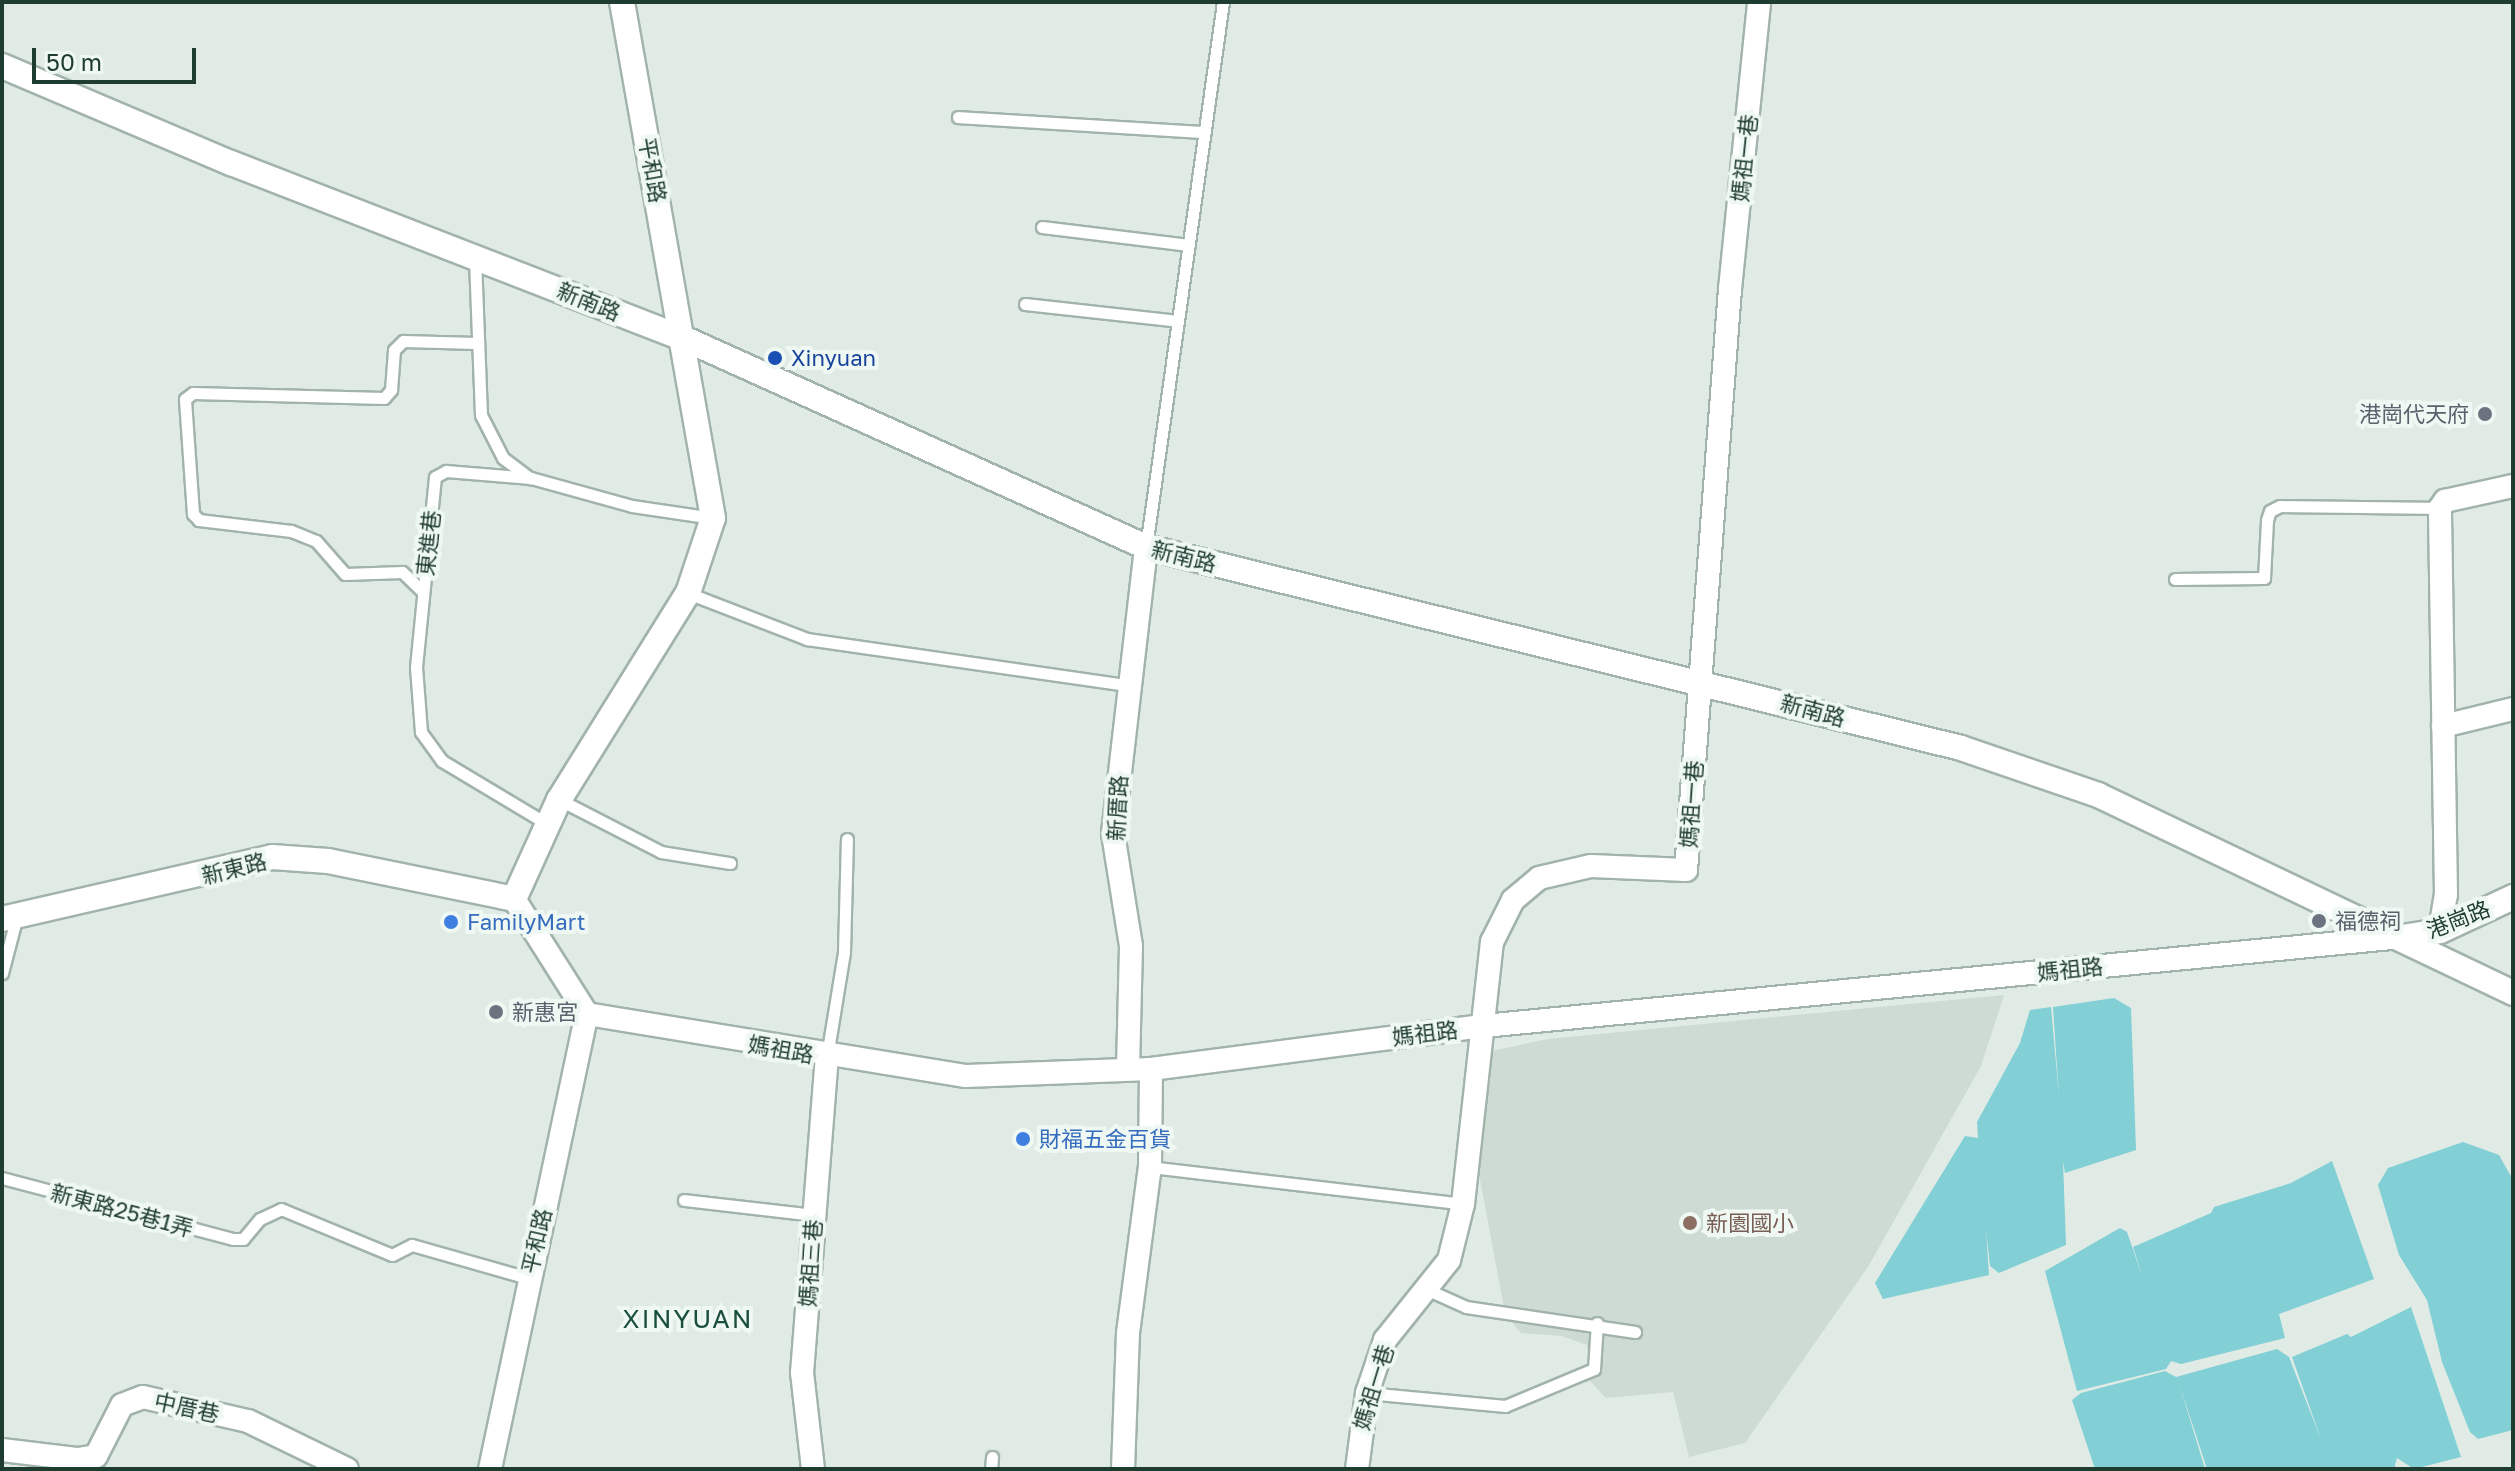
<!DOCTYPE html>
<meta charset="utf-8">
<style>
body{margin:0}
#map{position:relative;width:2515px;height:1471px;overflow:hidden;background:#dfebe4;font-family:"Golos Text","Noto Sans TC",sans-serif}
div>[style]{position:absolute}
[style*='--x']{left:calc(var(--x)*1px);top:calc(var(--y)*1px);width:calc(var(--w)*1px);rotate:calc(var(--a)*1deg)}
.built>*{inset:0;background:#cddbd3}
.water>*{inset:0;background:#82cfd5}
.roads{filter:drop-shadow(2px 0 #a2b3ab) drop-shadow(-2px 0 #a2b3ab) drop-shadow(0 2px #a2b3ab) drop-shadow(0 -2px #a2b3ab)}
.lane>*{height:11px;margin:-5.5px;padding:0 5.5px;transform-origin:5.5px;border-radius:5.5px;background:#fff}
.street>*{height:22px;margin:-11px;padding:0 11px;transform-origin:11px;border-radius:11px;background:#fff}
.secondary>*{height:24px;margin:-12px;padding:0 12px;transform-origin:12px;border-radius:12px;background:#fff}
.dots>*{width:22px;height:22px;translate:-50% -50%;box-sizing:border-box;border:4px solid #eff8f3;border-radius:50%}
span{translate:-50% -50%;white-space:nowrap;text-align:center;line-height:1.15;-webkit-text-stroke:8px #eff8f3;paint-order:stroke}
.street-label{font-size:22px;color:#1f3c31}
.transit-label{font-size:22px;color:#164399}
.left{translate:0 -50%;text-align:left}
.worship-label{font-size:22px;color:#5b616d}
.right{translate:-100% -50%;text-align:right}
.shop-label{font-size:22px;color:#366cbe}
.education-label{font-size:22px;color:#785e54}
.quarter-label{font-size:26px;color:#1a4f3d;letter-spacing:2px}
.frame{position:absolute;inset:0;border:4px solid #1f3c31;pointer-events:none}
.scale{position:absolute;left:32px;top:48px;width:164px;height:36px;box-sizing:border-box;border:4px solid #1f3c31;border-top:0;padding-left:10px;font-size:24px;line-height:28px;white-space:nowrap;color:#1f3c31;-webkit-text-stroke:6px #eff8f3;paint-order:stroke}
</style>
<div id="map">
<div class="built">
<i style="clip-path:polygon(2004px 995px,1981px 1066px,1868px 1267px,1745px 1443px,1689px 1457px,1673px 1392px,1606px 1398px,1590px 1381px,1587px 1345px,1562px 1336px,1521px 1333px,1505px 1313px,1478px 1169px,1472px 1055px,1548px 1039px)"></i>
</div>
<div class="water">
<i style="clip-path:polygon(2114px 998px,2131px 1008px,2136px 1150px,2065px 1173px,2063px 1161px,2066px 1245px,1999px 1273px,1990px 1266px,1986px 1230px,1989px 1275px,1883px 1299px,1875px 1283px,1965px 1136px,1978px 1138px,1977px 1122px,2020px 1043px,2030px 1010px,2051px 1007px,2059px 1097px,2053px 1007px)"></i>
<i style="clip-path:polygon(2463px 1142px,2499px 1155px,2513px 1180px,2513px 1430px,2478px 1439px,2470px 1432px,2442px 1362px,2427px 1300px,2399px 1255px,2378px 1185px,2388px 1168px)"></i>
<i style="clip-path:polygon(2332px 1161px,2374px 1279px,2279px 1314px,2285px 1338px,2181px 1364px,2171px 1361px,2166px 1369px,2077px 1391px,2045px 1271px,2120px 1228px,2127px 1232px,2143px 1279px,2133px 1247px,2211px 1213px,2214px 1207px,2291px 1183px)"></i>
<i style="clip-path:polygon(2411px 1307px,2461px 1457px,2414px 1469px,2397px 1458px,2394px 1469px,2207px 1469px,2179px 1383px,2205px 1469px,2095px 1469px,2072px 1400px,2081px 1393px,2165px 1371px,2176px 1377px,2277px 1349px,2289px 1357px,2322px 1442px,2292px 1357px,2347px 1334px,2351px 1337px)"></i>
</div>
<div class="roads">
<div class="lane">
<i style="--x:958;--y:117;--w:247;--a:3.5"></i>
<i style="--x:1042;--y:227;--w:148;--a:7"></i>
<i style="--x:475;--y:259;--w:156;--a:87.8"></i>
<i style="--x:481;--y:415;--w:48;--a:62.9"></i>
<i style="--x:503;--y:458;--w:34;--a:37"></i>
<i style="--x:1025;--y:304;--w:154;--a:6.3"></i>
<i style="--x:1146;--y:547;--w:550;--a:-81.96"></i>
<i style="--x:2175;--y:579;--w:89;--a:-0.6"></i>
<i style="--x:2264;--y:578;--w:58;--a:-87"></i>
<i style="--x:2267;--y:520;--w:9;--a:-72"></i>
<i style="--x:2270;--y:511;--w:11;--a:-27"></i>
<i style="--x:2280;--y:506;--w:160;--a:0.7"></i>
<i style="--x:423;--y:592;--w:29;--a:-136"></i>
<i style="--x:402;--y:572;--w:57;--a:178"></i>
<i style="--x:345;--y:574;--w:44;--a:-131.3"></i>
<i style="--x:316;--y:541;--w:27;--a:-158"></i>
<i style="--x:291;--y:531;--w:93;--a:-173.2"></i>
<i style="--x:199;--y:520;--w:8;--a:-135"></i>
<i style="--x:193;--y:514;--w:115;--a:-94"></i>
<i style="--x:185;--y:399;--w:10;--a:-37"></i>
<i style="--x:193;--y:393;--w:191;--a:1.5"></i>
<i style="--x:384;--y:398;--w:11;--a:-49"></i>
<i style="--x:391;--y:390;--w:40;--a:-85.7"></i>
<i style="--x:394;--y:350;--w:13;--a:-45"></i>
<i style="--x:403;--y:341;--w:73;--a:1.6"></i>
<i style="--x:688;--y:593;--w:128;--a:21.1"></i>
<i style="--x:807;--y:639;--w:323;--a:8.2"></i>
<i style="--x:560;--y:800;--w:114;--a:27.2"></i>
<i style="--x:661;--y:852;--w:70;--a:9.1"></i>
<i style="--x:549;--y:825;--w:125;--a:-149.1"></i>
<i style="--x:442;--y:761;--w:36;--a:-126"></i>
<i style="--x:421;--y:732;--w:65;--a:-94.4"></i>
<i style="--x:416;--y:667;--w:191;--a:-84.3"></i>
<i style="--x:435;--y:477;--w:13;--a:-29"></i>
<i style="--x:446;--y:471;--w:85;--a:4.7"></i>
<i style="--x:531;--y:478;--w:105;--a:15.5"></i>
<i style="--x:632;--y:506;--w:82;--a:8.4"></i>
<i style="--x:2;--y:973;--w:59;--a:-75.3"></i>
<i style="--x:827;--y:1056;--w:105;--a:-80.7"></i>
<i style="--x:844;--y:952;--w:113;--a:-88.5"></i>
<i style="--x:1150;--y:1167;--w:315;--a:6.7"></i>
<i style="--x:2;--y:1178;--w:239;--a:14.8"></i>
<i style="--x:233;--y:1239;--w:10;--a:0"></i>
<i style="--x:243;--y:1239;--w:26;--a:-50"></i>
<i style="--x:260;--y:1219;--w:23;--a:-25"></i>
<i style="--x:281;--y:1209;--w:120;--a:22.5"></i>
<i style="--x:392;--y:1255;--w:22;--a:-27"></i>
<i style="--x:412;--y:1245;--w:121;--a:15.9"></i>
<i style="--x:684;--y:1200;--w:130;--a:6.6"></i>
<i style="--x:1426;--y:1289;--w:44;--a:24.2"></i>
<i style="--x:1466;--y:1307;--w:171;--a:8.4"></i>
<i style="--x:1367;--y:1393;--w:139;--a:5.4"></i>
<i style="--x:1505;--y:1406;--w:96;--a:-22.6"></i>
<i style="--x:1594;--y:1369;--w:46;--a:-86.3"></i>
<i style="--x:991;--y:1469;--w:12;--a:-85"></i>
</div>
<div class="street">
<i style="--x:2443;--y:726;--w:72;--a:-13.7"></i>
<i style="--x:514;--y:899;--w:136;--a:57.6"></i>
<i style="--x:587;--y:1014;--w:384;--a:9.3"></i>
<i style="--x:966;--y:1076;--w:185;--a:-2.2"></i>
<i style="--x:1151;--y:1069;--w:336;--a:-7.4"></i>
<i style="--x:1484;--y:1026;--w:922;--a:-5.54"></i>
<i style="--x:2440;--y:931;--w:36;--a:-81"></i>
<i style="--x:2446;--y:895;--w:387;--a:-90.9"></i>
<i style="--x:2440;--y:508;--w:9;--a:-54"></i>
<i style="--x:2445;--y:501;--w:70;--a:-12.4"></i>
<i style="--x:1128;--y:1069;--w:123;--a:-88.6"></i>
<i style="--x:1131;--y:946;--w:114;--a:-99.1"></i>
<i style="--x:1113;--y:833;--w:288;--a:-83.4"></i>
<i style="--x:2;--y:1450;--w:77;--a:6.8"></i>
<i style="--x:78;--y:1459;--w:18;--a:-9"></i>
<i style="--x:96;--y:1456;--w:57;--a:-63"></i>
<i style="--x:122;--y:1405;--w:22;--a:-21"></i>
<i style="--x:143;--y:1397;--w:108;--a:12.9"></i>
<i style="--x:248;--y:1421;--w:110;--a:25.9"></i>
<i style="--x:490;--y:1469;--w:465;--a:-78"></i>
<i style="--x:813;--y:1469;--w:97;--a:-96.5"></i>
<i style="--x:802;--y:1373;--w:317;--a:-85.5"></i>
<i style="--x:1123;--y:1469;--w:136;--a:-87.9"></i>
<i style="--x:1128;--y:1333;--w:167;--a:-82.5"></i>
<i style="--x:1150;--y:1167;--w:98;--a:-89.4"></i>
<i style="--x:1357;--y:1469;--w:77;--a:-82.5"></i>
<i style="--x:1367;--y:1393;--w:56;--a:-71.2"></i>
<i style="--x:1385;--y:1340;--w:102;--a:-51.3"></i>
<i style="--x:1449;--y:1260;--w:58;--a:-76"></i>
<i style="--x:1463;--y:1204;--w:264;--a:-83.7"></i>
<i style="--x:1492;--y:942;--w:47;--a:-63.4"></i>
<i style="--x:1513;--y:900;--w:34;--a:-40"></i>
<i style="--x:1539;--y:878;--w:53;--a:-13"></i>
<i style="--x:1591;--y:866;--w:95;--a:2.4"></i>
<i style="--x:1686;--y:870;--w:583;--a:-85.67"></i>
<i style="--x:1730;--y:289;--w:288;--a:-84.2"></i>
</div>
<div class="secondary">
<i style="--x:2;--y:66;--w:249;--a:23"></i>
<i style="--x:231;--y:163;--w:485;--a:21.2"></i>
<i style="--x:683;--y:338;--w:508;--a:24.29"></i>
<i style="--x:1146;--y:547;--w:839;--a:13.85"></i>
<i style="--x:1961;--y:748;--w:145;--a:18.9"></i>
<i style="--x:2098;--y:795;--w:460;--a:25.5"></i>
<i style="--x:2;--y:919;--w:277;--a:-12.9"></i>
<i style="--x:272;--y:857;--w:56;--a:4.1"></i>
<i style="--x:328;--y:861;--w:190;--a:11.5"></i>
<i style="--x:514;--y:899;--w:109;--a:-65.6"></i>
<i style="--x:559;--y:800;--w:244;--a:-58.1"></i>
<i style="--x:688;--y:593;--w:79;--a:-71.6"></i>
<i style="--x:713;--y:518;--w:524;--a:-100"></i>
<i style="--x:2402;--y:937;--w:38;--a:-9"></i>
<i style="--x:2440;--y:931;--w:81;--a:-25"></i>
</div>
</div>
<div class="dots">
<i style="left:775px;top:358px;background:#1a4fb4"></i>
<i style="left:2485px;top:414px;background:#6b7280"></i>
<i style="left:2319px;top:921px;background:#6b7280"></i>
<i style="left:451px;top:922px;background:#3f7fe0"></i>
<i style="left:496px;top:1012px;background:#6b7280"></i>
<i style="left:1023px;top:1139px;background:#3f7fe0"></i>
<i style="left:1690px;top:1223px;background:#8d6e63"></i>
</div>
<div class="street-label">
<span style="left:1744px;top:158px;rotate:-84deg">媽祖一巷</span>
<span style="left:653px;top:170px;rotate:80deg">平和路</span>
<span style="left:589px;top:301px;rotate:22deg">新南路</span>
<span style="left:428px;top:543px;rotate:-84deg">東進巷</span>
<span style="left:1184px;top:556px;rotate:14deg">新南路</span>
<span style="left:1813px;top:710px;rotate:15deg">新南路</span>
<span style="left:1691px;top:804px;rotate:-86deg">媽祖一巷</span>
<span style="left:1117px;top:808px;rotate:-87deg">新厝路</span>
<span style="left:234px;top:868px;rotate:-14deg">新東路</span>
<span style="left:2458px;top:919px;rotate:-21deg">港崗路</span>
<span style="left:2070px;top:969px;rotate:-6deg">媽祖路</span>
<span style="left:1425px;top:1033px;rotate:-7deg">媽祖路</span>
<span style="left:781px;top:1049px;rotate:10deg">媽祖路</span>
<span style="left:122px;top:1210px;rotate:15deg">新東路25巷1弄</span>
<span style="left:536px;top:1241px;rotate:-77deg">平和路</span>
<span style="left:810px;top:1263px;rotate:-86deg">媽祖三巷</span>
<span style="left:1373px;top:1387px;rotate:-73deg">媽祖一巷</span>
<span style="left:187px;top:1407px;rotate:12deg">中厝巷</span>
</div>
<div class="transit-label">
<span class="left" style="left:791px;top:358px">Xinyuan</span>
</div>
<div class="worship-label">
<span class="right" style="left:2469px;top:414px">港崗代天府</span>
<span class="left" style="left:2335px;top:921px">福德祠</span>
<span class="left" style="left:512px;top:1012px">新惠宮</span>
</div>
<div class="shop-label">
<span class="left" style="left:467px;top:922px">FamilyMart</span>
<span class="left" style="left:1039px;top:1139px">財福五金百貨</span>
</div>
<div class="education-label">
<span class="left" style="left:1706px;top:1223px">新園國小</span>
</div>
<div class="quarter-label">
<span style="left:688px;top:1319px">XINYUAN</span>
</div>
<div class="frame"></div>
<div class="scale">50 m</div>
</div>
